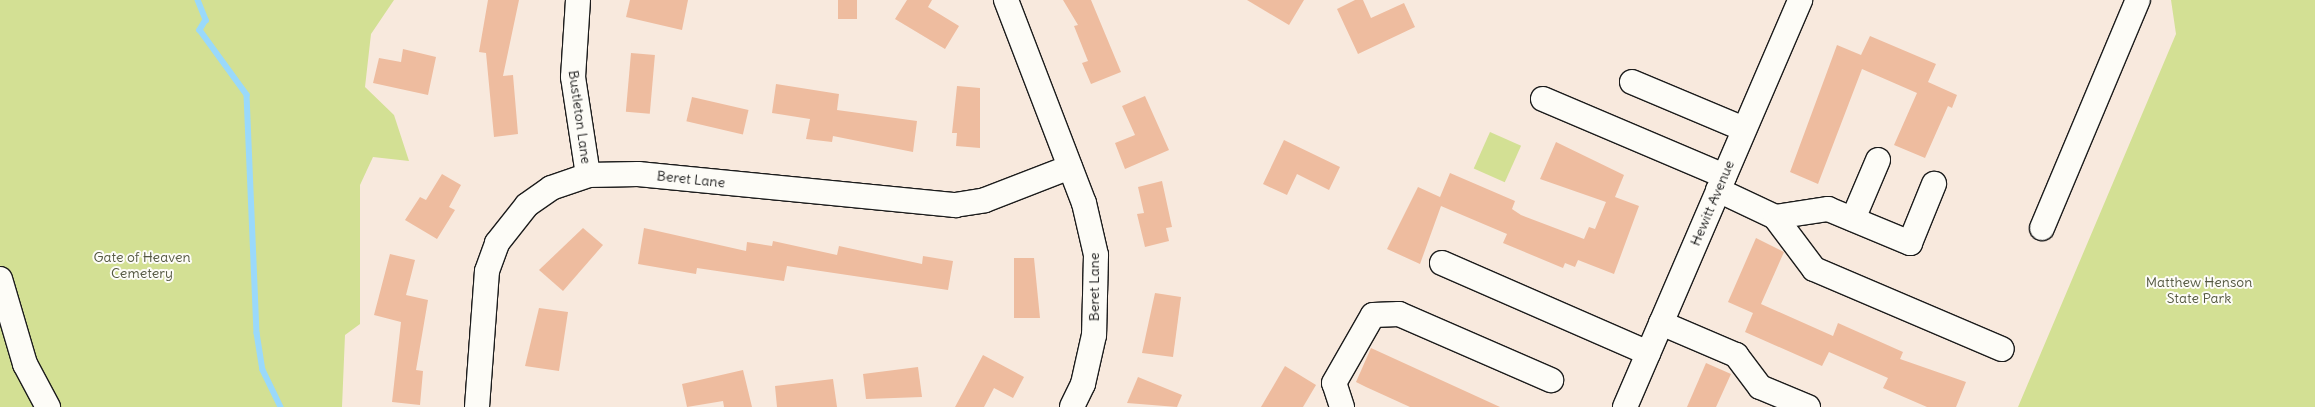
<!DOCTYPE html>
<style>
body{margin:0}
#map{position:relative;width:2315px;height:407px;overflow:hidden;background:#f8e9dd;font-family:Delius,sans-serif}
div>[style]{position:absolute}
[style*='--x']{left:calc(var(--x)*1px);top:calc(var(--y)*1px);width:calc(var(--w)*1px);rotate:calc(var(--a)*1deg)}
.green>*{inset:0;background:#d3e094;transform-origin:0 0}
.stream>*{height:5.5px;margin:-2.75px;padding:0 2.75px;transform-origin:2.75px;border-radius:2.75px;background:#9ad9fb}
.building>*{inset:0;background:#eebc9f;transform-origin:0 0}
.roads{filter:drop-shadow(1px 0 #1c1c1c) drop-shadow(-1px 0 #1c1c1c) drop-shadow(0 1px #1c1c1c) drop-shadow(0 -1px #1c1c1c)}
.minor>*{height:24px;margin:-12px;padding:0 12px;transform-origin:12px;border-radius:12px;background:#fdfcf7}
span{translate:-50% -50%;white-space:nowrap;text-align:center;line-height:1.15;-webkit-text-stroke:4px #fdfcf7;paint-order:stroke}
.street-label{font-size:14px;color:#1c1c1c}
.park-label{font-size:14px;color:#535740}
</style>
<div id="map">
<div class="green">
<i style="clip-path:polygon(0 0,394px 0,371px 34px,365px 87px,394px 115px,409px 161px,373px 157px,360px 185px,360px 324px,345px 335px,342px 407px,0 407px)"></i>
<i style="clip-path:polygon(2171px 0,2315px 0,2315px 407px,2018px 407px,2176px 34px)"></i>
<i style="left:1490px;top:132px;width:34px;height:40px;rotate:24deg"></i>
</div>
<div class="stream">
<i style="--x:198;--y:0;--w:22;--a:68"></i>
<i style="--x:206;--y:20;--w:12;--a:121"></i>
<i style="--x:200;--y:30;--w:80;--a:54.1"></i>
<i style="--x:247;--y:95;--w:238;--a:87.6"></i>
<i style="--x:257;--y:333;--w:37;--a:81"></i>
<i style="--x:263;--y:370;--w:41;--a:64.1"></i>
</div>
<div class="building">
<i style="clip-path:polygon(488px 0,519px 0,503px 76px,513px 75px,518px 134px,494px 137px,486px 53px,479px 52px)"></i>
<i style="clip-path:polygon(630px 0,688px 0,682px 30px,626px 17px)"></i>
<i style="left:838px;top:0;width:19px;height:19px"></i>
<i style="clip-path:polygon(907px 0,932px 0,928px 7px,959px 26px,945px 49px,895px 19px)"></i>
<i style="clip-path:polygon(1063px 0,1091px 0,1121px 72px,1091px 84px,1082px 63px,1088px 61px,1074px 26px,1078px 25px)"></i>
<i style="clip-path:polygon(1247px 0,1304px 0,1289px 25px)"></i>
<i style="clip-path:polygon(1355px 0,1363px 0,1371px 18px,1404px 3px,1415px 27px,1358px 54px,1337px 9px)"></i>
<i style="clip-path:polygon(1870px 36px,1936px 64px,1928px 82px,1957px 95px,1952px 108px,1948px 106px,1925px 158px,1894px 145px,1917px 93px,1862px 69px,1818px 184px,1790px 172px,1837px 45px,1861px 55px)"></i>
<i style="clip-path:polygon(403px 49px,436px 57px,428px 95px,373px 83px,379px 58px,401px 62px)"></i>
<i style="left:631px;top:53px;width:24px;height:59px;rotate:5deg"></i>
<i style="clip-path:polygon(776px 84px,839px 94px,837px 110px,917px 121px,913px 152px,833px 136px,832px 142px,806px 139px,810px 119px,772px 113px)"></i>
<i style="clip-path:polygon(957px 86px,980px 88px,980px 148px,956px 146px,957px 133px,952px 133px)"></i>
<i style="clip-path:polygon(1145px 96px,1169px 150px,1125px 169px,1115px 143px,1135px 135px,1122px 106px)"></i>
<i style="left:692px;top:97px;width:58px;height:25px;rotate:13deg"></i>
<i style="clip-path:polygon(1284px 140px,1340px 167px,1329px 190px,1297px 174px,1287px 195px,1263px 184px)"></i>
<i style="clip-path:polygon(1556px 142px,1624px 175px,1615px 197px,1639px 206px,1614px 274px,1578px 260px,1575px 267px,1565px 263px,1563px 268px,1503px 243px,1507px 234px,1441px 206px,1420px 264px,1387px 249px,1418px 187px,1440px 197px,1450px 173px,1515px 201px,1512px 209px,1521px 215px,1584px 239px,1589px 227px,1595px 229px,1606px 202px,1540px 179px)"></i>
<i style="clip-path:polygon(442px 174px,461px 185px,449px 207px,455px 210px,437px 239px,405px 220px,420px 197px,426px 200px)"></i>
<i style="clip-path:polygon(1162px 181px,1172px 227px,1166px 228px,1169px 241px,1145px 247px,1137px 214px,1144px 213px,1138px 187px)"></i>
<i style="clip-path:polygon(583px 228px,603px 245px,563px 291px,539px 270px)"></i>
<i style="clip-path:polygon(644px 228px,746px 251px,747px 242px,772px 246px,773px 241px,837px 255px,839px 246px,922px 264px,923px 256px,953px 261px,948px 290px,787px 266px,784px 281px,697px 268px,696px 274px,638px 264px)"></i>
<i style="clip-path:polygon(1756px 238px,1784px 252px,1761px 304px,1833px 336px,1838px 323px,1903px 352px,1900px 359px,1966px 382px,1956px 407px,1927px 407px,1883px 388px,1888px 378px,1829px 352px,1822px 366px,1745px 332px,1753px 313px,1728px 302px)"></i>
<i style="clip-path:polygon(390px 254px,415px 260px,406px 295px,428px 300px,416px 370px,423px 371px,420px 405px,392px 402px,401px 322px,374px 315px)"></i>
<i style="clip-path:polygon(1014px 258px,1034px 258px,1040px 318px,1014px 318px)"></i>
<i style="clip-path:polygon(1155px 293px,1181px 297px,1173px 357px,1142px 353px)"></i>
<i style="clip-path:polygon(539px 308px,568px 312px,559px 371px,525px 366px)"></i>
<i style="clip-path:polygon(1371px 348px,1500px 407px,1410px 407px,1366px 387px,1356px 382px)"></i>
<i style="clip-path:polygon(983px 355px,1024px 377px,1013px 398px,994px 388px,984px 407px,955px 407px)"></i>
<i style="clip-path:polygon(1706px 363px,1731px 374px,1716px 407px,1687px 407px)"></i>
<i style="clip-path:polygon(1285px 366px,1316px 385px,1303px 407px,1261px 407px)"></i>
<i style="clip-path:polygon(918px 367px,922px 397px,866px 399px,863px 374px)"></i>
<i style="clip-path:polygon(743px 370px,752px 407px,724px 407px,723px 401px,687px 407px,682px 384px)"></i>
<i style="clip-path:polygon(1138px 377px,1182px 395px,1177px 407px,1127px 403px)"></i>
<i style="clip-path:polygon(833px 379px,837px 407px,777px 407px,775px 386px)"></i>
</div>
<div class="roads">
<div class="minor">
<i style="--x:578;--y:0;--w:77;--a:93.7"></i>
<i style="--x:573;--y:77;--w:99;--a:81.3"></i>
<i style="--x:1006;--y:0;--w:217;--a:69"></i>
<i style="--x:1084;--y:203;--w:53;--a:77"></i>
<i style="--x:1096;--y:255;--w:80;--a:91.4"></i>
<i style="--x:1094;--y:335;--w:50;--a:102.7"></i>
<i style="--x:1083;--y:384;--w:25;--a:116"></i>
<i style="--x:1632;--y:82;--w:121;--a:22.8"></i>
<i style="--x:1543;--y:99;--w:197;--a:23"></i>
<i style="--x:1718;--y:190;--w:63;--a:25.3"></i>
<i style="--x:1775;--y:217;--w:65;--a:53.1"></i>
<i style="--x:1814;--y:269;--w:204;--a:23.1"></i>
<i style="--x:1775;--y:217;--w:54;--a:-8.6"></i>
<i style="--x:1828;--y:209;--w:89;--a:22.5"></i>
<i style="--x:1910;--y:243;--w:64;--a:-67.9"></i>
<i style="--x:1853;--y:219;--w:64;--a:-67"></i>
<i style="--x:2042;--y:228;--w:247;--a:-67.2"></i>
<i style="--x:1442;--y:263;--w:225;--a:23.6"></i>
<i style="--x:0;--y:279;--w:89;--a:73.6"></i>
<i style="--x:25;--y:364;--w:49;--a:61.9"></i>
<i style="--x:1661;--y:323;--w:82;--a:23.1"></i>
<i style="--x:1736;--y:355;--w:40;--a:53"></i>
<i style="--x:1760;--y:387;--w:52;--a:22.6"></i>
<i style="--x:477;--y:407;--w:136;--a:-85.8"></i>
<i style="--x:487;--y:271;--w:30;--a:-70"></i>
<i style="--x:497;--y:243;--w:48;--a:-51.7"></i>
<i style="--x:527;--y:205;--w:29;--a:-35"></i>
<i style="--x:551;--y:188;--w:39;--a:-19"></i>
<i style="--x:588;--y:175;--w:50;--a:-1.1"></i>
<i style="--x:638;--y:174;--w:319;--a:5.6"></i>
<i style="--x:955;--y:205;--w:30;--a:-9"></i>
<i style="--x:985;--y:200;--w:91;--a:-21.2"></i>
<i style="--x:1342;--y:407;--w:25;--a:-108"></i>
<i style="--x:1334;--y:383;--w:78;--a:-60.2"></i>
<i style="--x:1373;--y:315;--w:26;--a:-2"></i>
<i style="--x:1399;--y:314;--w:166;--a:23.5"></i>
<i style="--x:1625;--y:407;--w:443;--a:-66.7"></i>
</div>
</div>
<div class="street-label">
<span style="left:580px;top:117px;rotate:82deg">Bustleton Lane</span>
<span style="left:691px;top:179px;rotate:6deg">Beret Lane</span>
<span style="left:1712px;top:203px;rotate:-67deg">Hewitt Avenue</span>
<span style="left:1094px;top:287px;rotate:-90deg">Beret Lane</span>
</div>
<div class="park-label">
<span style="left:142px;top:265px">Gate of Heaven<br>Cemetery</span>
<span style="left:2199px;top:290px">Matthew Henson<br>State Park</span>
</div>
</div>
